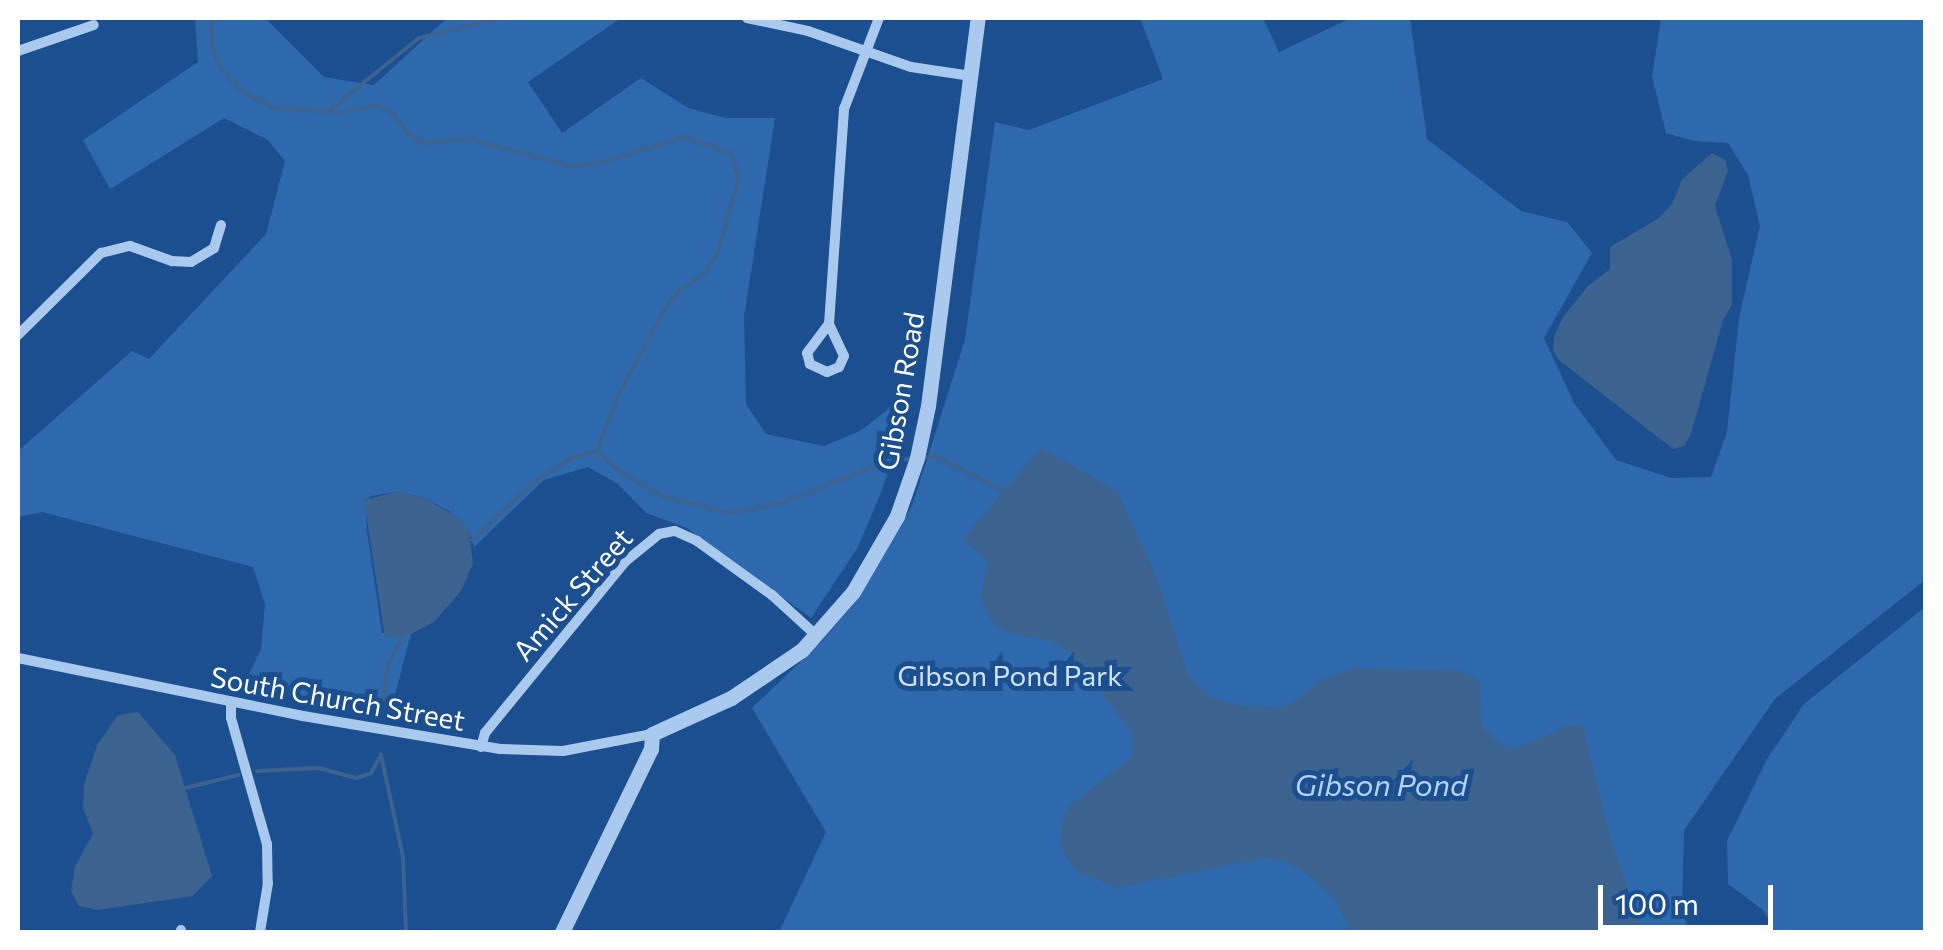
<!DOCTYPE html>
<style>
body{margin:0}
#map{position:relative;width:1943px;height:950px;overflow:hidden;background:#1b4f8f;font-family:Commissioner,sans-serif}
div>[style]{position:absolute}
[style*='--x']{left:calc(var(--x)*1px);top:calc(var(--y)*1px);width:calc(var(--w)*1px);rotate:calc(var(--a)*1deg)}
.green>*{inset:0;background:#2e69ad}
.water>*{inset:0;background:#3c6290}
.stream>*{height:4px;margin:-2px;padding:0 2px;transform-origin:2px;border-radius:2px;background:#3c6290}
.minor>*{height:10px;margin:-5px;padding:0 5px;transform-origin:5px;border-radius:5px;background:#a9c9ee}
.tertiary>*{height:15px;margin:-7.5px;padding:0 7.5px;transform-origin:7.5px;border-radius:7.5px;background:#a9c9ee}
span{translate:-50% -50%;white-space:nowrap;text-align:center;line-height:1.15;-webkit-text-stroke:10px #1b4f8f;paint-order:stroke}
.street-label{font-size:28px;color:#fff}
.park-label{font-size:28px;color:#cfe3fa}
.water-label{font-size:30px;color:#b5d3f5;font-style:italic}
.frame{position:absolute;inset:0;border:20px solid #fff;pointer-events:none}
.scale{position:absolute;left:1598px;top:885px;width:175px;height:45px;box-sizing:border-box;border:5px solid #fff;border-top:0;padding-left:12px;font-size:30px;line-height:35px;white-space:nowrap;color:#fff;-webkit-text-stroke:8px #1b4f8f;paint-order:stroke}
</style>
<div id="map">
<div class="green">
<i style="clip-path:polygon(195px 18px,265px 18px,324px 77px,374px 85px,447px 18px,621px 18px,528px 82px,562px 133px,641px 78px,688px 108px,726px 118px,775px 118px,744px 317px,746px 404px,766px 434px,824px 446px,860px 431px,886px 411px,910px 373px,897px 447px,880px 495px,858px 547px,811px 618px,687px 528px,646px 513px,618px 484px,588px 467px,544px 480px,474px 547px,469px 531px,449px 511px,422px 497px,397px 492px,372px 496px,365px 500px,367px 531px,382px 633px,411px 634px,391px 709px,243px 687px,261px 649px,265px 604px,253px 567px,42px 512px,18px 517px,18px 451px,132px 351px,149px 359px,266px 234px,285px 161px,268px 140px,224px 118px,110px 189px,83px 140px,198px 62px)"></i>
<i style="clip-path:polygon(1140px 18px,1263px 18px,1279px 52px,1351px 18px,1410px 18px,1427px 139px,1521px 211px,1567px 222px,1592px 253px,1544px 338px,1574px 403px,1616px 460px,1671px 478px,1711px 477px,1727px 432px,1739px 318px,1760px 226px,1748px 175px,1728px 143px,1694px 141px,1666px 133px,1652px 77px,1661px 18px,1925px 18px,1925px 580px,1775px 699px,1684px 830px,1682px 912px,1690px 932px,1642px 932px,1636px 918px,1620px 932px,779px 932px,826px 832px,752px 708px,822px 641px,853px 605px,912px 506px,965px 340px,995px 122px,1029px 130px,1163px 79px)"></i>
<i style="clip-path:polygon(1925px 607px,1925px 932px,1771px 932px,1773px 926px,1763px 910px,1728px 884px,1727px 841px,1767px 759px,1804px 704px)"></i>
</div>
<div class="water">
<i style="clip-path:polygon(1712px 153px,1725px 160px,1728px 170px,1715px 206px,1732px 260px,1732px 305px,1723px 320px,1691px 434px,1684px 446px,1673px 449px,1559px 360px,1553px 351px,1554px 337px,1563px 317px,1588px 286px,1610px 269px,1610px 247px,1659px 218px,1672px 204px,1682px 179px)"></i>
<i style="clip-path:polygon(1041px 448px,1117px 491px,1156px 576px,1187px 672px,1208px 696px,1236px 705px,1279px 708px,1294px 702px,1320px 680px,1354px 668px,1458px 670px,1480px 681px,1481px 726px,1500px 744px,1514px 749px,1570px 725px,1583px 726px,1609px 834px,1642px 932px,1351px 932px,1336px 900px,1313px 878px,1284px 861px,1264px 858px,1116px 888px,1075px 871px,1060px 844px,1063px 818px,1070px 805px,1132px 757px,1133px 734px,1070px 653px,1051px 641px,1006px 633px,992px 622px,981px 598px,987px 561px,963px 539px)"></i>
<i style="clip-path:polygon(397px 492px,422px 497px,459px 518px,469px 531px,473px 564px,461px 591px,434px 622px,411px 634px,385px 638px,364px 500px)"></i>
<i style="clip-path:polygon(138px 712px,175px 755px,212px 876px,193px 896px,98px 910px,79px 906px,71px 891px,75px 866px,93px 833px,83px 808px,84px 785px,97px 745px,118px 715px)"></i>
</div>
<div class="stream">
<i style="--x:211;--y:18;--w:29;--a:88"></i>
<i style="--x:212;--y:47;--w:24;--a:68"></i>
<i style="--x:221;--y:69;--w:33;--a:46"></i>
<i style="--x:244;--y:93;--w:33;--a:27"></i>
<i style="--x:273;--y:108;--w:66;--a:3.5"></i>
<i style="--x:339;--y:112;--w:39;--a:-9"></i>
<i style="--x:378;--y:106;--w:15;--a:23"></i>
<i style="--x:392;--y:112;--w:27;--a:54"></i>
<i style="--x:408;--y:134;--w:17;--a:31"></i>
<i style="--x:423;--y:143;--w:45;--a:-5.1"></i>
<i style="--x:468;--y:139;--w:106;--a:14.7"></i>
<i style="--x:571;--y:166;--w:29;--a:-6"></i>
<i style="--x:600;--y:163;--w:88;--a:-17.2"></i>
<i style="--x:684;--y:137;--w:50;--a:18.8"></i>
<i style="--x:731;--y:153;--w:26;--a:72"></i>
<i style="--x:739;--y:178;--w:79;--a:106.1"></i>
<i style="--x:717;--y:254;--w:21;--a:121"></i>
<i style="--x:706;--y:272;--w:37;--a:144"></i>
<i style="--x:676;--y:294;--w:22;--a:126"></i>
<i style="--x:663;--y:312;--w:93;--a:118.2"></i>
<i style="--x:619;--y:394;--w:61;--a:111.1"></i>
<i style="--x:327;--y:112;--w:118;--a:-38.8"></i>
<i style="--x:419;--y:38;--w:84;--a:-13.7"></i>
<i style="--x:597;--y:451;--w:25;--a:43"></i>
<i style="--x:615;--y:468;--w:54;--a:31.3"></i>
<i style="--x:661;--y:496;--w:71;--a:13.8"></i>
<i style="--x:730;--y:513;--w:53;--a:-10.9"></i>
<i style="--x:782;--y:503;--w:89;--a:-21.7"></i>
<i style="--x:865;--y:470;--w:48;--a:-14.6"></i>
<i style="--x:921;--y:457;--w:16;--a:0"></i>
<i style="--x:937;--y:457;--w:79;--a:27.2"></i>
<i style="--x:472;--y:540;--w:88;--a:-42.7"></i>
<i style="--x:537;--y:480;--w:40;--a:-32.9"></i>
<i style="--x:571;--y:458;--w:27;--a:-15"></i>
<i style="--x:381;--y:717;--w:52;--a:-82.3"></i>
<i style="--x:388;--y:665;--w:34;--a:-63"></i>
<i style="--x:381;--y:755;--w:104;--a:77.8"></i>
<i style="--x:403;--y:857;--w:75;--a:87.7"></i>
<i style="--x:257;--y:771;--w:62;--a:-2.8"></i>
<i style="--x:319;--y:768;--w:38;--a:15"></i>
<i style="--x:356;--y:778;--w:16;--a:-18"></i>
<i style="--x:371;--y:773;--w:21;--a:-61"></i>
<i style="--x:185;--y:788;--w:55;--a:-13.8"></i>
</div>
<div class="minor">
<i style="--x:747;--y:18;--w:62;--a:12"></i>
<i style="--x:808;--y:31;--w:109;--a:19.3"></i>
<i style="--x:911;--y:67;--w:61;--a:8.5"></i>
<i style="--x:18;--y:51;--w:80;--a:-18.9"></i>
<i style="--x:829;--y:324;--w:216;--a:-86"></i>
<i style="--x:844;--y:109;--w:97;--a:-69"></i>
<i style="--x:829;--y:324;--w:35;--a:65"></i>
<i style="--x:844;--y:356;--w:12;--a:114"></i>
<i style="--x:839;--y:367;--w:13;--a:157"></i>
<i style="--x:827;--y:372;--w:19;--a:-155"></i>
<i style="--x:810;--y:364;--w:11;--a:-105"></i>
<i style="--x:807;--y:353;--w:36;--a:-53"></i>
<i style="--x:18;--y:335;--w:117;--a:-44.7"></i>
<i style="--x:101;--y:253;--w:30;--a:-14"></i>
<i style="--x:130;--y:246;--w:45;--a:19.7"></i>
<i style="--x:172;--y:261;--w:19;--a:3"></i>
<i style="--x:191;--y:262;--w:27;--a:-31"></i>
<i style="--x:214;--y:248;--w:24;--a:-73"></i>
<i style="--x:18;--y:658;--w:291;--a:11.5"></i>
<i style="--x:303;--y:716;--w:200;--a:9.5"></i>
<i style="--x:500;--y:749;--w:63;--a:1.8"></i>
<i style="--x:563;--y:751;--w:91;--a:-10.8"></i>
<i style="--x:231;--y:702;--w:16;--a:90"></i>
<i style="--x:231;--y:718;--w:131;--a:74.1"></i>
<i style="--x:267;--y:844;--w:39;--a:89"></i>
<i style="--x:268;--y:883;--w:50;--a:99.3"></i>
<i style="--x:481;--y:747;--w:15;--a:-74"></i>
<i style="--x:485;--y:733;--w:222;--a:-50.7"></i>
<i style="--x:626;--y:561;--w:43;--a:-39.3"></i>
<i style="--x:659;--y:534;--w:16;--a:-11"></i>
<i style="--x:675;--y:531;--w:24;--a:24"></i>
<i style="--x:697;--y:541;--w:92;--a:35.8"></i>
<i style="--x:772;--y:595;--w:59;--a:42.3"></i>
<i style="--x:181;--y:932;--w:2;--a:-90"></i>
</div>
<div class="tertiary">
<i style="--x:562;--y:932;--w:203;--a:-64.1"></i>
<i style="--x:651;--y:749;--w:15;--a:-86"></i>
<i style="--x:652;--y:734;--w:87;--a:-24.5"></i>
<i style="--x:731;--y:698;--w:86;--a:-34.1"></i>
<i style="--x:802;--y:650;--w:77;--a:-48.7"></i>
<i style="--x:853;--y:592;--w:88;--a:-59.9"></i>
<i style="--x:897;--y:516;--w:61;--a:-71"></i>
<i style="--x:917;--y:458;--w:53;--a:-78.1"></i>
<i style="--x:928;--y:406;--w:391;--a:-82.7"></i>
</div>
<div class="street-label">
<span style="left:900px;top:391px;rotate:-80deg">Gibson Road</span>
<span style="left:572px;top:594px;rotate:-49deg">Amick Street</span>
<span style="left:338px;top:698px;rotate:10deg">South Church Street</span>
</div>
<div class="park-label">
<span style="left:1010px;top:675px">Gibson Pond Park</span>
</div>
<div class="water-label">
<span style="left:1381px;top:784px">Gibson Pond</span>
</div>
<div class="frame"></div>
<div class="scale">100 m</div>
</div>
